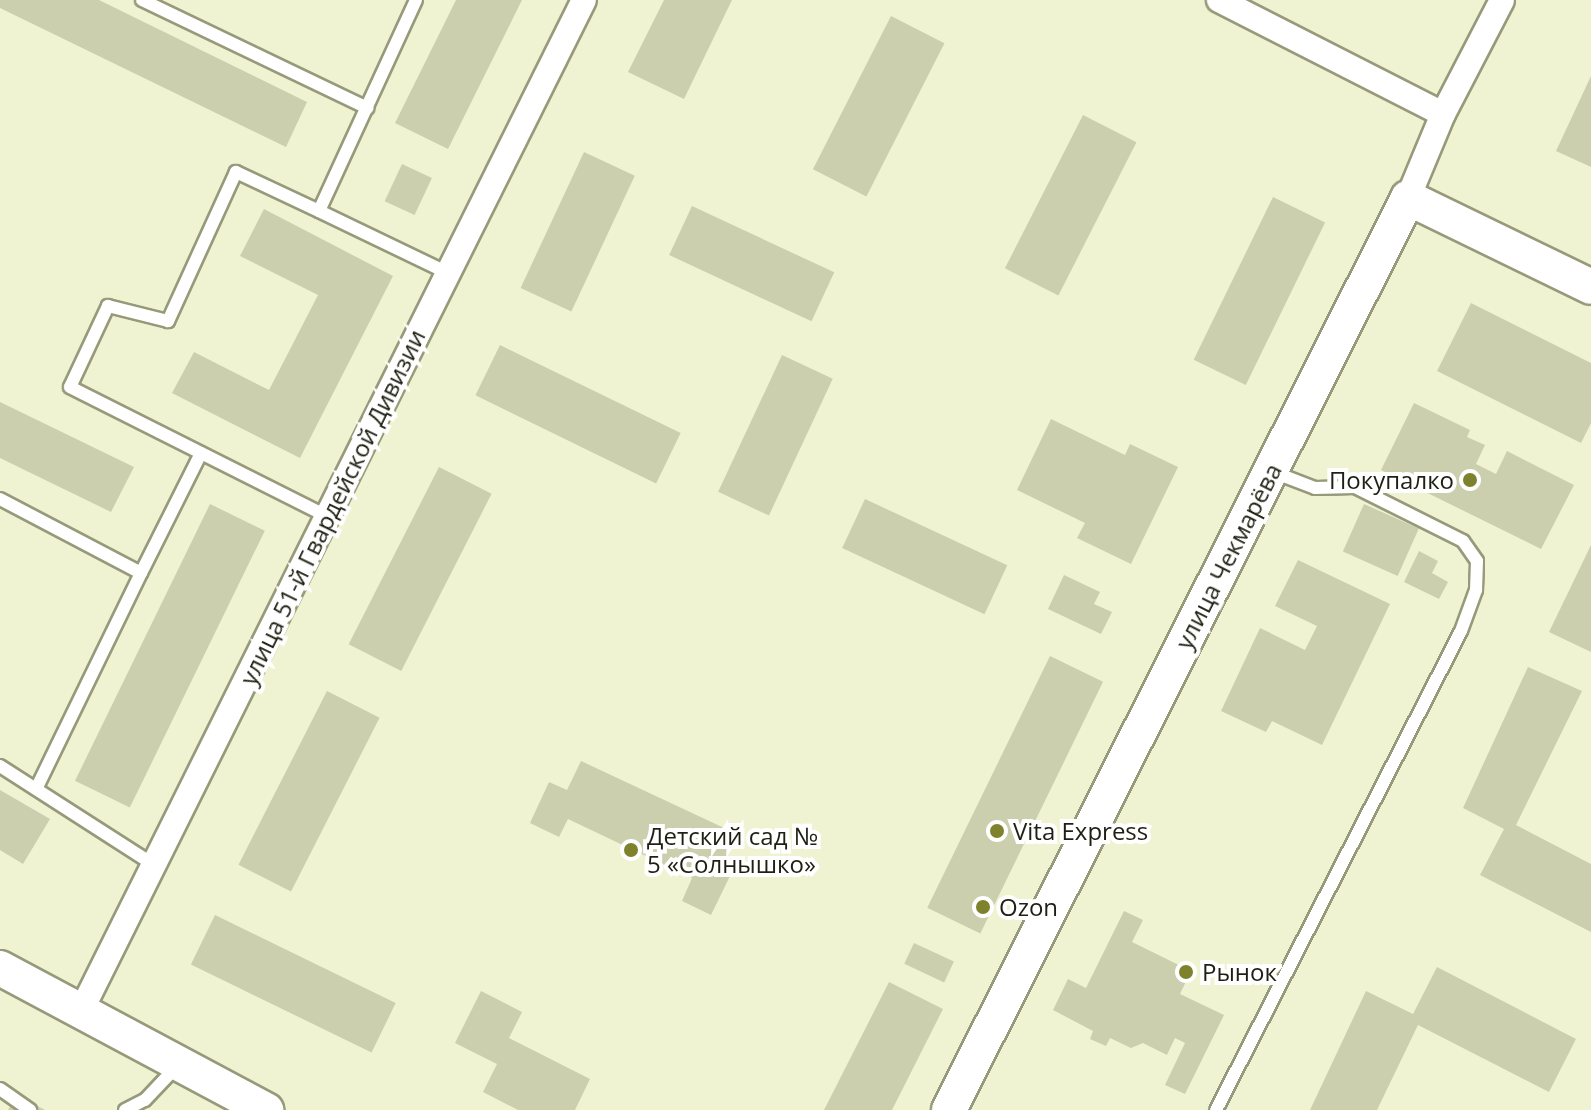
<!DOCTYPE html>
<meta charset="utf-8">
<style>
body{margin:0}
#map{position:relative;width:1591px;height:1110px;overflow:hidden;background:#f0f3d1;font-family:"Open Sans",sans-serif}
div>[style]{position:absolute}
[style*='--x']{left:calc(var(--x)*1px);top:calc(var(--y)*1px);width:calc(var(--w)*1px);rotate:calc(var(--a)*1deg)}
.building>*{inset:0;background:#cbcfae;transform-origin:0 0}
.roads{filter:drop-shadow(2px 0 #979a7a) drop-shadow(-2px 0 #979a7a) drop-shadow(0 2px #979a7a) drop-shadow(0 -2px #979a7a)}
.lane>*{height:12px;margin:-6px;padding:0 6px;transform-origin:6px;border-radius:6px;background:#fff}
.street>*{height:24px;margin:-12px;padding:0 12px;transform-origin:12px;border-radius:12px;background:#fff}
.secondary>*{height:34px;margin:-17px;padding:0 17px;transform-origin:17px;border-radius:17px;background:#fff}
.dots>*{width:22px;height:22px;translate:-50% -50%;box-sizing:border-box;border:4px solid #fff;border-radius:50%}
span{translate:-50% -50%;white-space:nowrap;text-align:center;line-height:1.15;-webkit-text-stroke:8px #fff;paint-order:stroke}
.poi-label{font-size:24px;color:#1f2013}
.right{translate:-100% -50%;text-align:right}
.left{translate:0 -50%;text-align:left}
.street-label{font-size:24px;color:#1f2013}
</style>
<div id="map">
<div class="building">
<i style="clip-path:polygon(0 0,99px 0,307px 102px,286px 147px,0 8px)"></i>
<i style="clip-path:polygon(456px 0,522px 0,448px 149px,395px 123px)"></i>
<i style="clip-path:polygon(664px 0,732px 0,684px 99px,628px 72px)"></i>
<i style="left:891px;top:16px;width:60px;height:172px;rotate:27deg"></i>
<i style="clip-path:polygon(1591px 76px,1591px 167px,1556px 151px)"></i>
<i style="left:1083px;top:115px;width:60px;height:172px;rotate:27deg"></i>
<i style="left:584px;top:152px;width:56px;height:150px;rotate:25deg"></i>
<i style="left:402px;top:164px;width:33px;height:41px;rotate:25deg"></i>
<i style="left:1273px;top:197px;width:58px;height:181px;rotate:26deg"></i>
<i style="left:692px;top:206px;width:157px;height:54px;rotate:25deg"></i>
<i style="clip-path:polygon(264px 209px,393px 276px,300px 458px,172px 393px,194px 352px,269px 390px,318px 295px,240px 256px)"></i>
<i style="clip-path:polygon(1471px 303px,1591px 363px,1591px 423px,1581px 443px,1437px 371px)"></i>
<i style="left:500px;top:345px;width:201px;height:56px;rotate:26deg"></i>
<i style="left:782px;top:355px;width:56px;height:151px;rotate:25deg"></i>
<i style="clip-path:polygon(0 402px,134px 467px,111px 512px,0 458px)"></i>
<i style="clip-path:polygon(1414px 403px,1470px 430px,1467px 437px,1485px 445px,1476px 464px,1496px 474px,1507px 451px,1574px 485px,1541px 549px,1381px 470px)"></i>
<i style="clip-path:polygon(1051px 419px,1125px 455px,1130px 444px,1178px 467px,1131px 564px,1077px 538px,1085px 523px,1017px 490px)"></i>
<i style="left:439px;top:467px;width:59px;height:199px;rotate:27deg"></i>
<i style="left:865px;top:499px;width:157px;height:54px;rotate:25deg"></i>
<i style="left:210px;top:504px;width:61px;height:308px;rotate:26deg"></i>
<i style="left:1364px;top:504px;width:60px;height:52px;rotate:24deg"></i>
<i style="clip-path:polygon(1591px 545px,1591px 652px,1549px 632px)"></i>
<i style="clip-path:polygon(1419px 551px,1438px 561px,1432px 573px,1448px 582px,1439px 599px,1404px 582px)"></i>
<i style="clip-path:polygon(1298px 560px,1390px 604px,1322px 745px,1272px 721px,1266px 732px,1221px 711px,1260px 628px,1305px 650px,1317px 626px,1275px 606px)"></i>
<i style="clip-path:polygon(1064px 575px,1100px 592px,1094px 604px,1112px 612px,1101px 634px,1048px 609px)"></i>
<i style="left:1050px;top:656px;width:59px;height:280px;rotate:26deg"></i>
<i style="clip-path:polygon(1528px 667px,1582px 691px,1516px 825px,1591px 864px,1591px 932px,1480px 875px,1504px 829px,1463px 808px)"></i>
<i style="left:327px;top:691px;width:59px;height:195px;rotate:27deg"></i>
<i style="clip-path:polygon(581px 761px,737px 834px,720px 871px,730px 876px,711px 915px,682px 901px,692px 878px,568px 819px,559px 837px,530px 823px,549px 782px,567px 790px)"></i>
<i style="clip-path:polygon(0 790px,50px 819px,23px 864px,0 850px)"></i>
<i style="clip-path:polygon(1124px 911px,1143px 920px,1132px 942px,1191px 971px,1180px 994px,1224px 1015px,1185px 1094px,1165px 1085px,1185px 1043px,1175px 1038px,1167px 1055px,1143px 1043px,1131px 1048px,1110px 1038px,1106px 1046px,1090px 1039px,1093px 1031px,1053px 1010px,1068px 979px,1086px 988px)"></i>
<i style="left:215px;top:915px;width:201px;height:55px;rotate:26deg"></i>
<i style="left:914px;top:943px;width:44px;height:23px;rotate:25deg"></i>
<i style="clip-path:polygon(1437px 967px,1576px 1039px,1549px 1092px,1418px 1025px,1377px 1110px,1310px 1110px,1366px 991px,1413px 1014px)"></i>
<i style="clip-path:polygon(889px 982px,943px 1009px,892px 1110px,824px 1110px)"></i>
<i style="clip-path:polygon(481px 991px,522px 1012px,509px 1038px,590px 1079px,575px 1110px,518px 1110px,483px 1092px,497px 1064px,455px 1043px)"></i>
<i style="clip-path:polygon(17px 1095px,45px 1110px,8px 1110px)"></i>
</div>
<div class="roads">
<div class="lane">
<i style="--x:142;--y:0;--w:250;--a:25.6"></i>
<i style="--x:416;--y:0;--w:232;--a:114.7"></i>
<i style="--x:319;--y:211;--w:143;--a:25.7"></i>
<i style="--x:319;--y:211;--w:92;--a:-154.8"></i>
<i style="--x:236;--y:172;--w:164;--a:114.5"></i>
<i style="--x:168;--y:321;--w:62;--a:-166"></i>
<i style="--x:108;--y:306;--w:89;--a:115.1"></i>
<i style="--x:70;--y:387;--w:288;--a:26.7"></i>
<i style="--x:0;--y:499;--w:159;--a:27.7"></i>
<i style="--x:141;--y:573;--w:240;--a:115.9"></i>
<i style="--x:141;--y:573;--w:134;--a:-63.4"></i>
<i style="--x:0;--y:766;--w:183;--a:32.7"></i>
<i style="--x:0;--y:1089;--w:37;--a:35"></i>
<i style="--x:125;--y:1110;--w:22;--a:-27"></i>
<i style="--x:145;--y:1100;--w:47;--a:-46.7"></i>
<i style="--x:1216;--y:1110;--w:538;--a:-62.91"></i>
<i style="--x:1461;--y:631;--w:44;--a:-69.9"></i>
<i style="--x:1476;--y:590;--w:29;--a:-88"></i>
<i style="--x:1477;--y:561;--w:24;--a:-125"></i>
<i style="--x:1463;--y:541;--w:121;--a:-153.4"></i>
<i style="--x:1355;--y:487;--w:40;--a:178.6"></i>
<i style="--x:1315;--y:488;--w:45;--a:-159.1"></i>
</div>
<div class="street">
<i style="--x:1219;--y:0;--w:251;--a:27"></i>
<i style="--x:1408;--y:198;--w:91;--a:-67.4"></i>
<i style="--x:1443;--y:114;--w:128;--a:-62.6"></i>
<i style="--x:80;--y:1013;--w:1131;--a:-63.55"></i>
</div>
<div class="secondary">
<i style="--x:0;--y:968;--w:302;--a:28.1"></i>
<i style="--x:949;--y:1110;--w:1021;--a:-63.28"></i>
<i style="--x:1408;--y:198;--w:203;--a:25.9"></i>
</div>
</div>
<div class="dots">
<i style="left:1470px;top:480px;background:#7e822c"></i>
<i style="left:997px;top:831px;background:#7e822c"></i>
<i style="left:631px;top:850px;background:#7e822c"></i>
<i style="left:983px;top:907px;background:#7e822c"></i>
<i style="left:1186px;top:972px;background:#7e822c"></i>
</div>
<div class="poi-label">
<span class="right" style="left:1454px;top:480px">Покупалко</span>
<span class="left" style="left:1013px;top:831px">Vita Express</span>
<span class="left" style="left:647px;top:850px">Детский сад №<br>5 «Солнышко»</span>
<span class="left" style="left:999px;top:907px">Ozon</span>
<span class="left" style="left:1202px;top:972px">Рынок</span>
</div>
<div class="street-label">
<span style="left:332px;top:507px;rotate:-64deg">улица 51-й Гвардейской Дивизии</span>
<span style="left:1228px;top:556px;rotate:-63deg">улица Чекмарёва</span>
</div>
</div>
